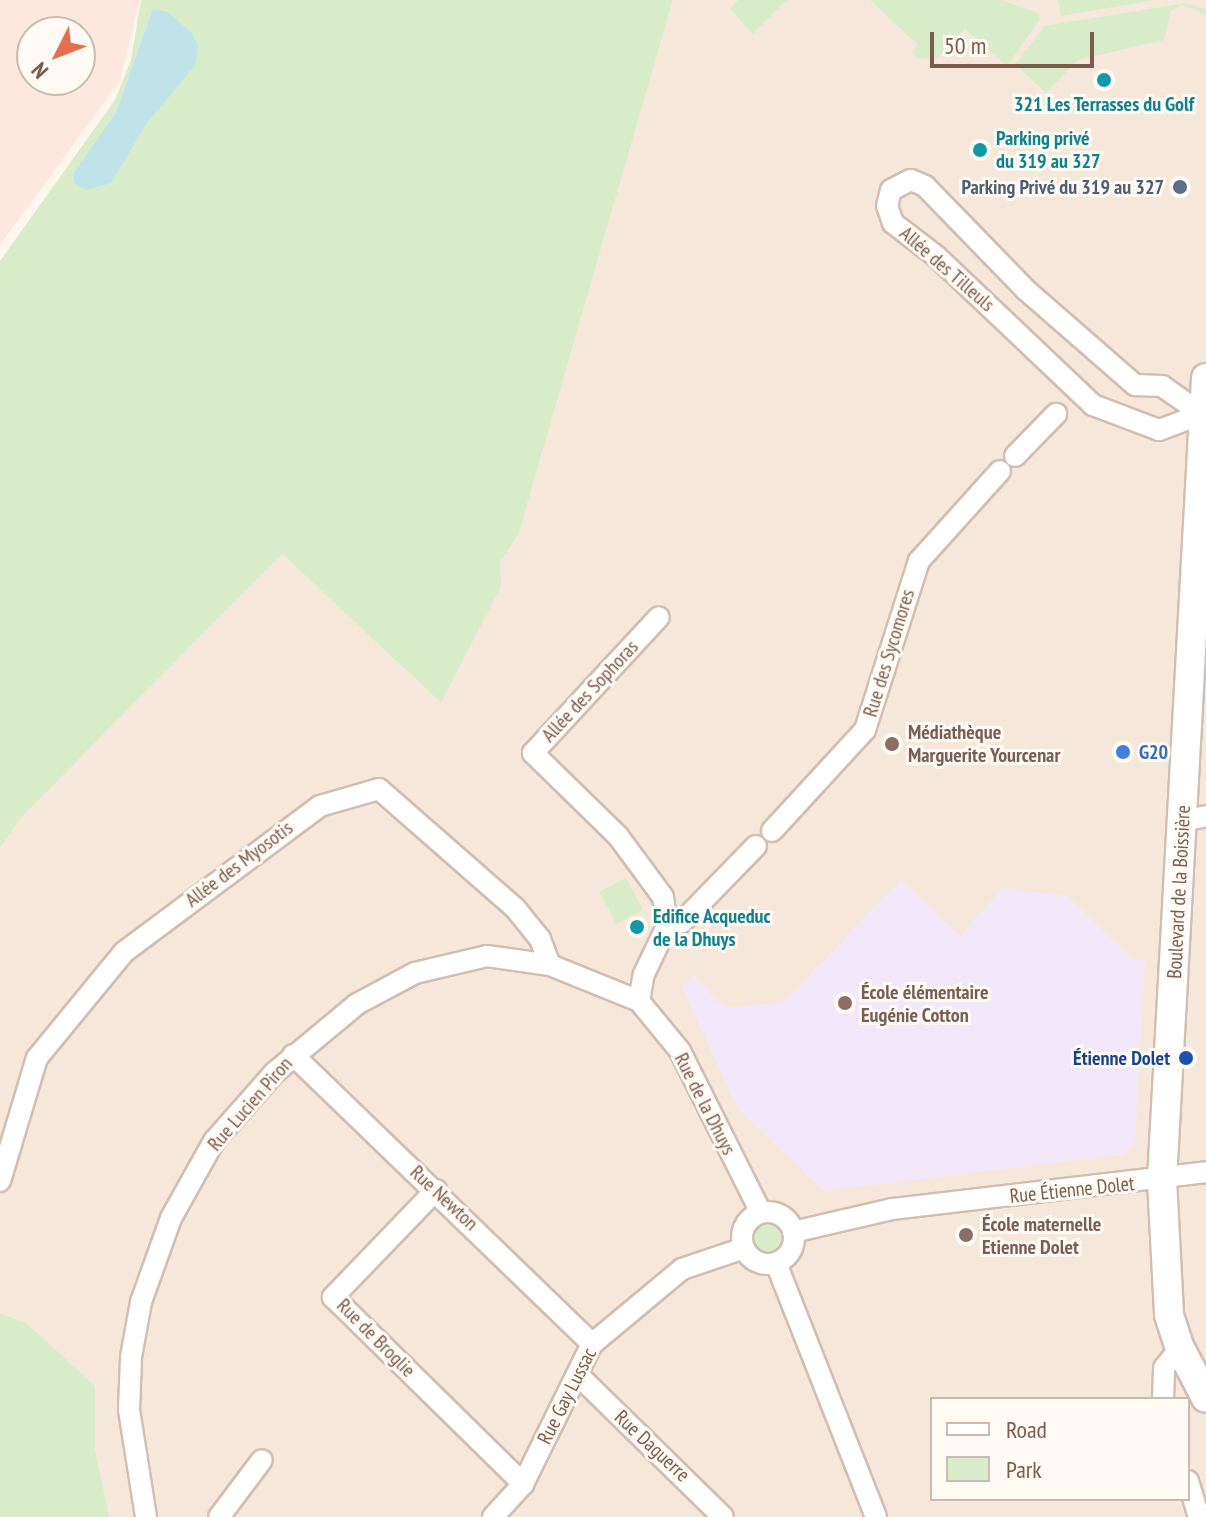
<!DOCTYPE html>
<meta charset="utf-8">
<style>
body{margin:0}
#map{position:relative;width:1206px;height:1517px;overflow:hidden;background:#fdf6ec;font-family:"PT Sans Narrow",sans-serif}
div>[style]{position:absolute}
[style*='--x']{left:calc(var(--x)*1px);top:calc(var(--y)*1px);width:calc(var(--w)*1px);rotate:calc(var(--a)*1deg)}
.residential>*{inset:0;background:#f5e8da}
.commercial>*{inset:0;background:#fde8e0}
.education>*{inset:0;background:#f3e8fa}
.green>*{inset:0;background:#d8ecc9;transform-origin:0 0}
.round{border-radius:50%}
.water>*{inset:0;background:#bfe3e8}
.roads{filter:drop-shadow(2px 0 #d1beb0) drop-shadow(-2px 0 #d1beb0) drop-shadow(0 2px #d1beb0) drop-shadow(0 -2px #d1beb0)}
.minor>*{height:20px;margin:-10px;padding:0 10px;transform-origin:10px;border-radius:10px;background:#fff}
.minor>.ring{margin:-10px;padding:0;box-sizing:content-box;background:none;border:20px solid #fff;border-radius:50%}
.secondary>*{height:28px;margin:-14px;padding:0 14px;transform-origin:14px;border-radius:14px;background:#fff}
.dots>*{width:22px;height:22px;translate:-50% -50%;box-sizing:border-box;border:4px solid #fffaf3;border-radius:50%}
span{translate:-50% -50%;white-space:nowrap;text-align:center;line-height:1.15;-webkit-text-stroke:6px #fffaf3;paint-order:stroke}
.culture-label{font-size:20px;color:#0d838f;font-weight:700}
.left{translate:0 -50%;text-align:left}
.service-label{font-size:20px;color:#4e5e75;font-weight:700}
.right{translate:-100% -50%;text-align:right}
.street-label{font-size:20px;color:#7a5c4d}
.education-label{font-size:20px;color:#785e54;font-weight:700}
.shop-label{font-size:20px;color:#366cbe;font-weight:700}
.transit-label{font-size:20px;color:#164399;font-weight:700}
.legend{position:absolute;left:930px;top:1397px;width:260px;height:104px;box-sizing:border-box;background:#fffaf3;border:2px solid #cabbb1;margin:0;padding:10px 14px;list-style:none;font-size:24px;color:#7a5c4d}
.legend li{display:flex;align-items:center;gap:16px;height:40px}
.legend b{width:40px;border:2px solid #cabbb1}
.north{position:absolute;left:16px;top:16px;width:80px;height:80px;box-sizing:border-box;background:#fffaf3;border:2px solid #cabbb1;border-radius:50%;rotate:228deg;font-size:22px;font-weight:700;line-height:32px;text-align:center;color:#7a5c4d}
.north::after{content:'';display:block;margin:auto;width:28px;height:36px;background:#e76f51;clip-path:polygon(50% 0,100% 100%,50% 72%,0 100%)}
.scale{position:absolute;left:930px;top:32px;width:164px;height:36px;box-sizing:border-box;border:4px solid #7a5c4d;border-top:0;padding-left:10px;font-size:24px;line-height:28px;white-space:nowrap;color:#7a5c4d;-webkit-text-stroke:6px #fffaf3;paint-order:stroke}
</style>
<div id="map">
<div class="residential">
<i style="clip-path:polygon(evenodd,673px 0,1206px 0,1206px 1517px,0 1517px,0 848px,19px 820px,282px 554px,441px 703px,500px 562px,518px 536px,673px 0,932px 1399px,1188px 1399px,1188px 1499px,932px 1499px,932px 1399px)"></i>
</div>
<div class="commercial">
<i style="clip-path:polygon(evenodd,0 0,140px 0,120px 81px,0 245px,0 0,32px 32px,80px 32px,80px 80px,32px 80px,32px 32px)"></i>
</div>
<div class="education">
<i style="clip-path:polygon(901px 880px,960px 936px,1003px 888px,1067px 896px,1134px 960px,1145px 960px,1135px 1144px,1121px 1155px,823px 1191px,738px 1108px,682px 988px,694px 976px,724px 1008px,784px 1002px)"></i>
</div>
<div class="green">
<i style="clip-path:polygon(141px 0,673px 0,518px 536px,500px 562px,501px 586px,441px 703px,282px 554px,19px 820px,0 848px,0 261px,115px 100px,131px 60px)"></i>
<i style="clip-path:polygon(738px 0,787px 0,753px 34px,730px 9px)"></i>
<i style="clip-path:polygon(870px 0,1001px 0,1038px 13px,1040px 19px,1007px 66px,965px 29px,937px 58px,919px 59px,912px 51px,918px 45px)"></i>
<i style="clip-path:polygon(1058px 0,1154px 0,1061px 16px)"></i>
<i style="clip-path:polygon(1185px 3px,1206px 9px,1206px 14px,1181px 5px,1171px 11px,1164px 40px,1078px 60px,1046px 93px,1015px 64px,1045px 26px)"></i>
<i style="left:626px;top:878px;width:36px;height:30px;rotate:62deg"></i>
<i class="round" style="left:752px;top:1223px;width:30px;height:30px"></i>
<i style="clip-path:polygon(0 1314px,25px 1322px,95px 1386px,95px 1450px,109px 1517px,0 1517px)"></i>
</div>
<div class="water">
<i style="clip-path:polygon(153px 9px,168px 12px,191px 32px,198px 46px,196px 64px,147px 123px,111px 183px,86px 190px,75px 184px,73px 174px,116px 113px)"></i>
</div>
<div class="roads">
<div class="minor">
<i style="--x:911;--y:180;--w:15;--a:23"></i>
<i style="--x:925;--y:186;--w:145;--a:45.8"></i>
<i style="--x:1026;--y:290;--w:145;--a:41.1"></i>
<i style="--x:1135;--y:385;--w:27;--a:2"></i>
<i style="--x:1162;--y:386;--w:49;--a:35"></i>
<i style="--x:1202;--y:414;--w:46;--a:159.6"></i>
<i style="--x:1159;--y:430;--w:71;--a:-159.3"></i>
<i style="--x:1093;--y:405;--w:216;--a:-136.5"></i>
<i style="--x:936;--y:256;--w:54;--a:-142.5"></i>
<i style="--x:893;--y:223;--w:18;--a:-109"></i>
<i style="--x:887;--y:206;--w:16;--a:-76"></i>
<i style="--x:891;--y:190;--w:22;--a:-27"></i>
<i style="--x:1015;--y:456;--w:59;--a:-45.7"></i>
<i style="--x:1183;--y:821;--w:24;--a:-12"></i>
<i style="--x:772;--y:831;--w:137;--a:-47.4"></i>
<i style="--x:865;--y:730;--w:177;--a:-72.3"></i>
<i style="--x:919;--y:561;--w:121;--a:-48"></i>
<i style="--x:667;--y:926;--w:16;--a:-15"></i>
<i style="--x:682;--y:922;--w:106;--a:-45.8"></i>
<i style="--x:639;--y:1001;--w:27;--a:-80"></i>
<i style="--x:644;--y:974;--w:53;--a:-64.4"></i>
<i style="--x:667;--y:926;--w:29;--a:-98"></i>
<i style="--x:663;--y:897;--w:76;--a:-126.4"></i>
<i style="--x:618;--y:836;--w:119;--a:-135.7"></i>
<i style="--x:533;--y:753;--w:185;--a:-47.2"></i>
<i style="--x:293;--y:1055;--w:416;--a:44"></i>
<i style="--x:0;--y:1181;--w:128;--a:-73.3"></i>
<i style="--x:37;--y:1058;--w:137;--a:-50.6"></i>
<i style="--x:124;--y:952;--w:244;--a:-36.7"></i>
<i style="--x:320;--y:806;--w:61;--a:-16.1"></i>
<i style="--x:379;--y:789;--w:181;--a:41.2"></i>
<i style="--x:515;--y:908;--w:40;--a:51"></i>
<i style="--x:540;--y:939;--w:28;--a:69"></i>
<i style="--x:436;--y:1190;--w:149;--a:133.9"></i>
<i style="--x:333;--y:1297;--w:267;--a:44.5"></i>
<i class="ring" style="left:742px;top:1212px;width:32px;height:32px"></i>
<i style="--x:793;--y:1232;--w:103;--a:-13"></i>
<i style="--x:893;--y:1209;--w:315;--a:-6.7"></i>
<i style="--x:776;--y:1263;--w:273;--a:68.5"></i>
<i style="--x:577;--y:1374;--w:204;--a:44.4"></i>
<i style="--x:1163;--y:1399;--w:31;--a:-88"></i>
<i style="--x:1164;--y:1368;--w:26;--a:-51"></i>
<i style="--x:1188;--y:1481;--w:38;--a:73"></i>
<i style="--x:146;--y:1517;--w:108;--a:-99"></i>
<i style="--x:129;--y:1410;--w:53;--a:-87.8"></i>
<i style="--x:131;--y:1357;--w:56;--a:-79.7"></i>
<i style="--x:141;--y:1302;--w:89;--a:-70.3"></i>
<i style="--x:171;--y:1218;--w:88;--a:-60.8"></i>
<i style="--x:214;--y:1141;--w:91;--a:-48.6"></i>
<i style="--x:274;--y:1073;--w:108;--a:-39.7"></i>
<i style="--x:357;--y:1004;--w:66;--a:-28.1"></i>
<i style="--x:415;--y:973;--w:74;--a:-13.3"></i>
<i style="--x:487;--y:956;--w:64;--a:8.1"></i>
<i style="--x:550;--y:965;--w:96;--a:22"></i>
<i style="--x:639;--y:1001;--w:65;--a:50.6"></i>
<i style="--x:680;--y:1051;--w:181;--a:63.4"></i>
<i style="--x:219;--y:1517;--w:71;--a:-53"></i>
<i style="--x:493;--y:1517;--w:45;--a:-47.7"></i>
<i style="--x:523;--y:1484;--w:156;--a:-63.8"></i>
<i style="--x:592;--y:1344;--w:117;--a:-39.8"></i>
<i style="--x:682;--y:1269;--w:65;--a:-18.7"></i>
</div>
<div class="secondary">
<i style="--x:1206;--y:378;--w:803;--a:93.14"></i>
<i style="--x:1162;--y:1180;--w:135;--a:87"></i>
<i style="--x:1169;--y:1315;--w:35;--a:72"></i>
<i style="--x:1180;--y:1348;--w:56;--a:62.5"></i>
</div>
</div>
<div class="dots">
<i style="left:1104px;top:80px;background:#0f9aa8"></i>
<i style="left:980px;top:150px;background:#0f9aa8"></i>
<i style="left:1180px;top:187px;background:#5c6f8a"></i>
<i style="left:892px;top:744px;background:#8d6e63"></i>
<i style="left:1123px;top:752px;background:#3f7fe0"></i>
<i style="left:637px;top:927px;background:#0f9aa8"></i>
<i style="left:845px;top:1003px;background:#8d6e63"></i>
<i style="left:1186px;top:1058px;background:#1a4fb4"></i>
<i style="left:966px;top:1235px;background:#8d6e63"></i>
</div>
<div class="culture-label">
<span style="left:1104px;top:104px">321 Les Terrasses du Golf</span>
<span class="left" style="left:996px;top:150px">Parking privé<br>du 319 au 327</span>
<span class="left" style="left:653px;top:928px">Edifice Acqueduc<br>de la Dhuys</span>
</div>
<div class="service-label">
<span class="right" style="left:1164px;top:187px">Parking Privé du 319 au 327</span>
</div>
<div class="street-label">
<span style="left:947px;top:269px;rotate:41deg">Allée des Tilleuls</span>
<span style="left:889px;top:653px;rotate:-73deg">Rue des Sycomores</span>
<span style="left:590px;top:691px;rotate:-47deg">Allée des Sophoras</span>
<span style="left:239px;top:864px;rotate:-37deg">Allée des Myosotis</span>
<span style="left:1179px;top:892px;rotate:-87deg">Boulevard de la Boissière</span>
<span style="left:250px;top:1104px;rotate:-49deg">Rue Lucien Piron</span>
<span style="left:705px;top:1104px;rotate:63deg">Rue de la Dhuys</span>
<span style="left:1072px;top:1190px;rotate:-6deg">Rue Étienne Dolet</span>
<span style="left:444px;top:1198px;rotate:43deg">Rue Newton</span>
<span style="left:376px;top:1338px;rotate:45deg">Rue de Broglie</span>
<span style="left:567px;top:1396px;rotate:-63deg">Rue Gay Lussac</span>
<span style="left:652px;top:1446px;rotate:43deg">Rue Daguerre</span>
</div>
<div class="education-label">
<span class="left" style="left:908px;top:744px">Médiathèque<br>Marguerite Yourcenar</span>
<span class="left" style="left:861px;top:1004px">École élémentaire<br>Eugénie Cotton</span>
<span class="left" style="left:982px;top:1236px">École maternelle<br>Etienne Dolet</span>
</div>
<div class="shop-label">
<span class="left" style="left:1139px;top:752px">G20</span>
</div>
<div class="transit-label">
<span class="right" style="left:1170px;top:1058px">Étienne Dolet</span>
</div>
<ul class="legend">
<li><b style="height:10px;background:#fff"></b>Road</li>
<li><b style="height:22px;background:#d8ecc9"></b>Park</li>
</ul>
<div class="north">N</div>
<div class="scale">50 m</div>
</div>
